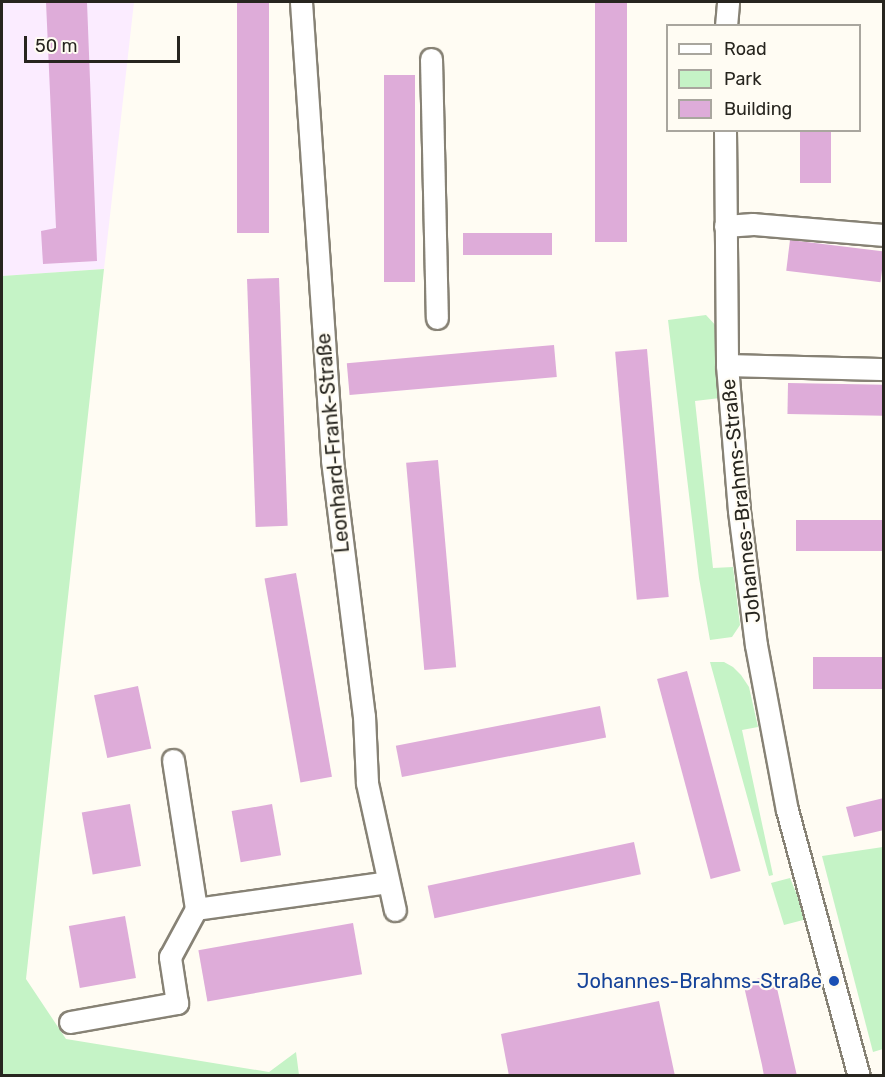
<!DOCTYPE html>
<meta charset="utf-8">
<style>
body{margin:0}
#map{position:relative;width:885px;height:1077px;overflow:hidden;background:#fffcf3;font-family:Rubik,sans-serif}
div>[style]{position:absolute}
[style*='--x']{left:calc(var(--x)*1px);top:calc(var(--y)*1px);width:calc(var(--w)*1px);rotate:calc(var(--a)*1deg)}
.commercial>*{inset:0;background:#fbecff}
.green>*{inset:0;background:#c5f3c6}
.building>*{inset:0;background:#deacd9;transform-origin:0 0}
.roads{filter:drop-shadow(2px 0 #878275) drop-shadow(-2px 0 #878275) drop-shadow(0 2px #878275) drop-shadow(0 -2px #878275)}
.minor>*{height:21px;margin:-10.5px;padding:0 10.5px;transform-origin:10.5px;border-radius:10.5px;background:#fff}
.dots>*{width:16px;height:16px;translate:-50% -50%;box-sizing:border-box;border:3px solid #fffcf3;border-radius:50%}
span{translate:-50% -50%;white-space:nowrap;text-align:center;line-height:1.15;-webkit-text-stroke:4.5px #fffcf3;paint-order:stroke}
.street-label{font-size:20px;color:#27251f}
.transit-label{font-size:20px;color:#164399}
.right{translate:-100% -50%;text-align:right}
.frame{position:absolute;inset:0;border:3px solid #27251f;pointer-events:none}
.legend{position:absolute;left:666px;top:24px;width:195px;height:108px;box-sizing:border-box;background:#fffcf3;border:2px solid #a9a69e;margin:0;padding:8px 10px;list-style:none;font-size:18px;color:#27251f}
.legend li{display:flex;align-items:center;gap:12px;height:30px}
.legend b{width:30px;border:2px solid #a9a69e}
.scale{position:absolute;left:24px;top:36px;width:156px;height:27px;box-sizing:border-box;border:3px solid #27251f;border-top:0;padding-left:8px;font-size:18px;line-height:21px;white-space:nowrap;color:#27251f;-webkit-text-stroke:4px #fffcf3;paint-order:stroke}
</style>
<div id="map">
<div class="commercial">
<i style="clip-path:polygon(2px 2px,134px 2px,104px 269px,2px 276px)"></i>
</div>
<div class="green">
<i style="clip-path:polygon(104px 269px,26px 979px,66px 1039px,269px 1072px,296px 1052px,299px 1075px,2px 1075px,2px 276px)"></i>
<i style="clip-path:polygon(706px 315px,718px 328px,720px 398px,695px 401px,713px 568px,733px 567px,740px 625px,732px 637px,710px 640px,699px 578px,668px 320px)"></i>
<i style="clip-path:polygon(710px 662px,724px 662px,733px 667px,741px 675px,749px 687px,758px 727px,742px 730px,773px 875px,769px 876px)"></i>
<i style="clip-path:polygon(883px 847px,883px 1049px,873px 1052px,822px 856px)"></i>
<i style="clip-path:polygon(790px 878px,807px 919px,784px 925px,771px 883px)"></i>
</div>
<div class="building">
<i style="clip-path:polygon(46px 2px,87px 2px,97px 261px,43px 264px,41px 231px,56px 228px)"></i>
<i style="left:237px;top:2px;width:32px;height:231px"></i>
<i style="left:595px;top:2px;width:32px;height:240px"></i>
<i style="left:384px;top:75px;width:31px;height:207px"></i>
<i style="left:800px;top:130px;width:31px;height:53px"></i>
<i style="left:552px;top:233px;width:22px;height:89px;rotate:90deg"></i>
<i style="left:790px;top:240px;width:95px;height:31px;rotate:7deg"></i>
<i style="left:279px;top:278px;width:248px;height:32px;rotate:88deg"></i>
<i style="left:554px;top:345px;width:32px;height:208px;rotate:85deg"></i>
<i style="left:647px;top:349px;width:249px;height:32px;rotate:85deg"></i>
<i style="left:788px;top:383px;width:96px;height:31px;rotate:1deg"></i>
<i style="left:438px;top:460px;width:208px;height:32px;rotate:85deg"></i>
<i style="left:884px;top:520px;width:31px;height:88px;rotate:90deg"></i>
<i style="left:296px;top:573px;width:207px;height:32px;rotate:80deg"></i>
<i style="left:884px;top:657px;width:32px;height:71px;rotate:90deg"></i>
<i style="left:687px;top:671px;width:207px;height:31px;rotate:75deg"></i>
<i style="left:138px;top:686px;width:64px;height:45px;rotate:78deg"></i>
<i style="left:600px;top:706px;width:32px;height:208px;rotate:79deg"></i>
<i style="clip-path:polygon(884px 798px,884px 830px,854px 837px,846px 807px)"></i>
<i style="left:130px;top:804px;width:63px;height:49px;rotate:80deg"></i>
<i style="left:272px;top:804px;width:52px;height:41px;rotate:80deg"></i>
<i style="left:634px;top:842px;width:33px;height:211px;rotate:78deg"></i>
<i style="left:125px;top:916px;width:63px;height:57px;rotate:80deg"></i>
<i style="left:353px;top:923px;width:52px;height:157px;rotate:80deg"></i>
<i style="clip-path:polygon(774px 975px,784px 1019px,797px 1076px,764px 1076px,762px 1065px,743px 982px)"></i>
<i style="clip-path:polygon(659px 1001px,675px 1076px,509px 1076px,501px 1034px)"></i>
</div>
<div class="roads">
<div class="minor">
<i style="--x:301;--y:2;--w:459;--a:86.1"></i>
<i style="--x:332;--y:460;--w:258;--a:82.9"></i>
<i style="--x:364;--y:716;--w:67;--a:87.4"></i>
<i style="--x:367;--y:783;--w:130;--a:77.6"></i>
<i style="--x:726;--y:26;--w:24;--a:-85"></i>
<i style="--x:431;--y:59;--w:259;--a:88.7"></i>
<i style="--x:725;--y:130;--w:235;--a:89.5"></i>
<i style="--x:727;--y:365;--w:146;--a:85.3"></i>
<i style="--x:739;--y:511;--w:135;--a:82.8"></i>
<i style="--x:756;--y:645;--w:168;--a:79.4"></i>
<i style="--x:787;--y:810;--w:276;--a:74.9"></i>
<i style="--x:725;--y:226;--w:28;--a:-4"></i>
<i style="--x:753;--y:224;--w:131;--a:4.8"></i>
<i style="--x:727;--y:365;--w:157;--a:1.5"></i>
<i style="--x:173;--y:760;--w:151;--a:81.2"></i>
<i style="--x:196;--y:909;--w:194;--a:-8"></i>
<i style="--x:70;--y:1022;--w:109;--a:-10.1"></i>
<i style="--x:177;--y:1003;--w:47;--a:-98.7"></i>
<i style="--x:170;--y:957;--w:55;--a:-61.6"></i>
</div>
</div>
<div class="dots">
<i style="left:834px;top:981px;background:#1a4fb4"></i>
</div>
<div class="street-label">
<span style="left:333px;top:443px;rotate:-95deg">Leonhard-Frank-Straße</span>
<span style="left:741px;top:501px;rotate:-96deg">Johannes-Brahms-Straße</span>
</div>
<div class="transit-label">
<span class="right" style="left:822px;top:981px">Johannes-Brahms-Straße</span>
</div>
<div class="frame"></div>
<ul class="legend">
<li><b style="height:8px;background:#fff"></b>Road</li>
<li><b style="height:16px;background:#c5f3c6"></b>Park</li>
<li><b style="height:16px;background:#deacd9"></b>Building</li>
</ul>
<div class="scale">50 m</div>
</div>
